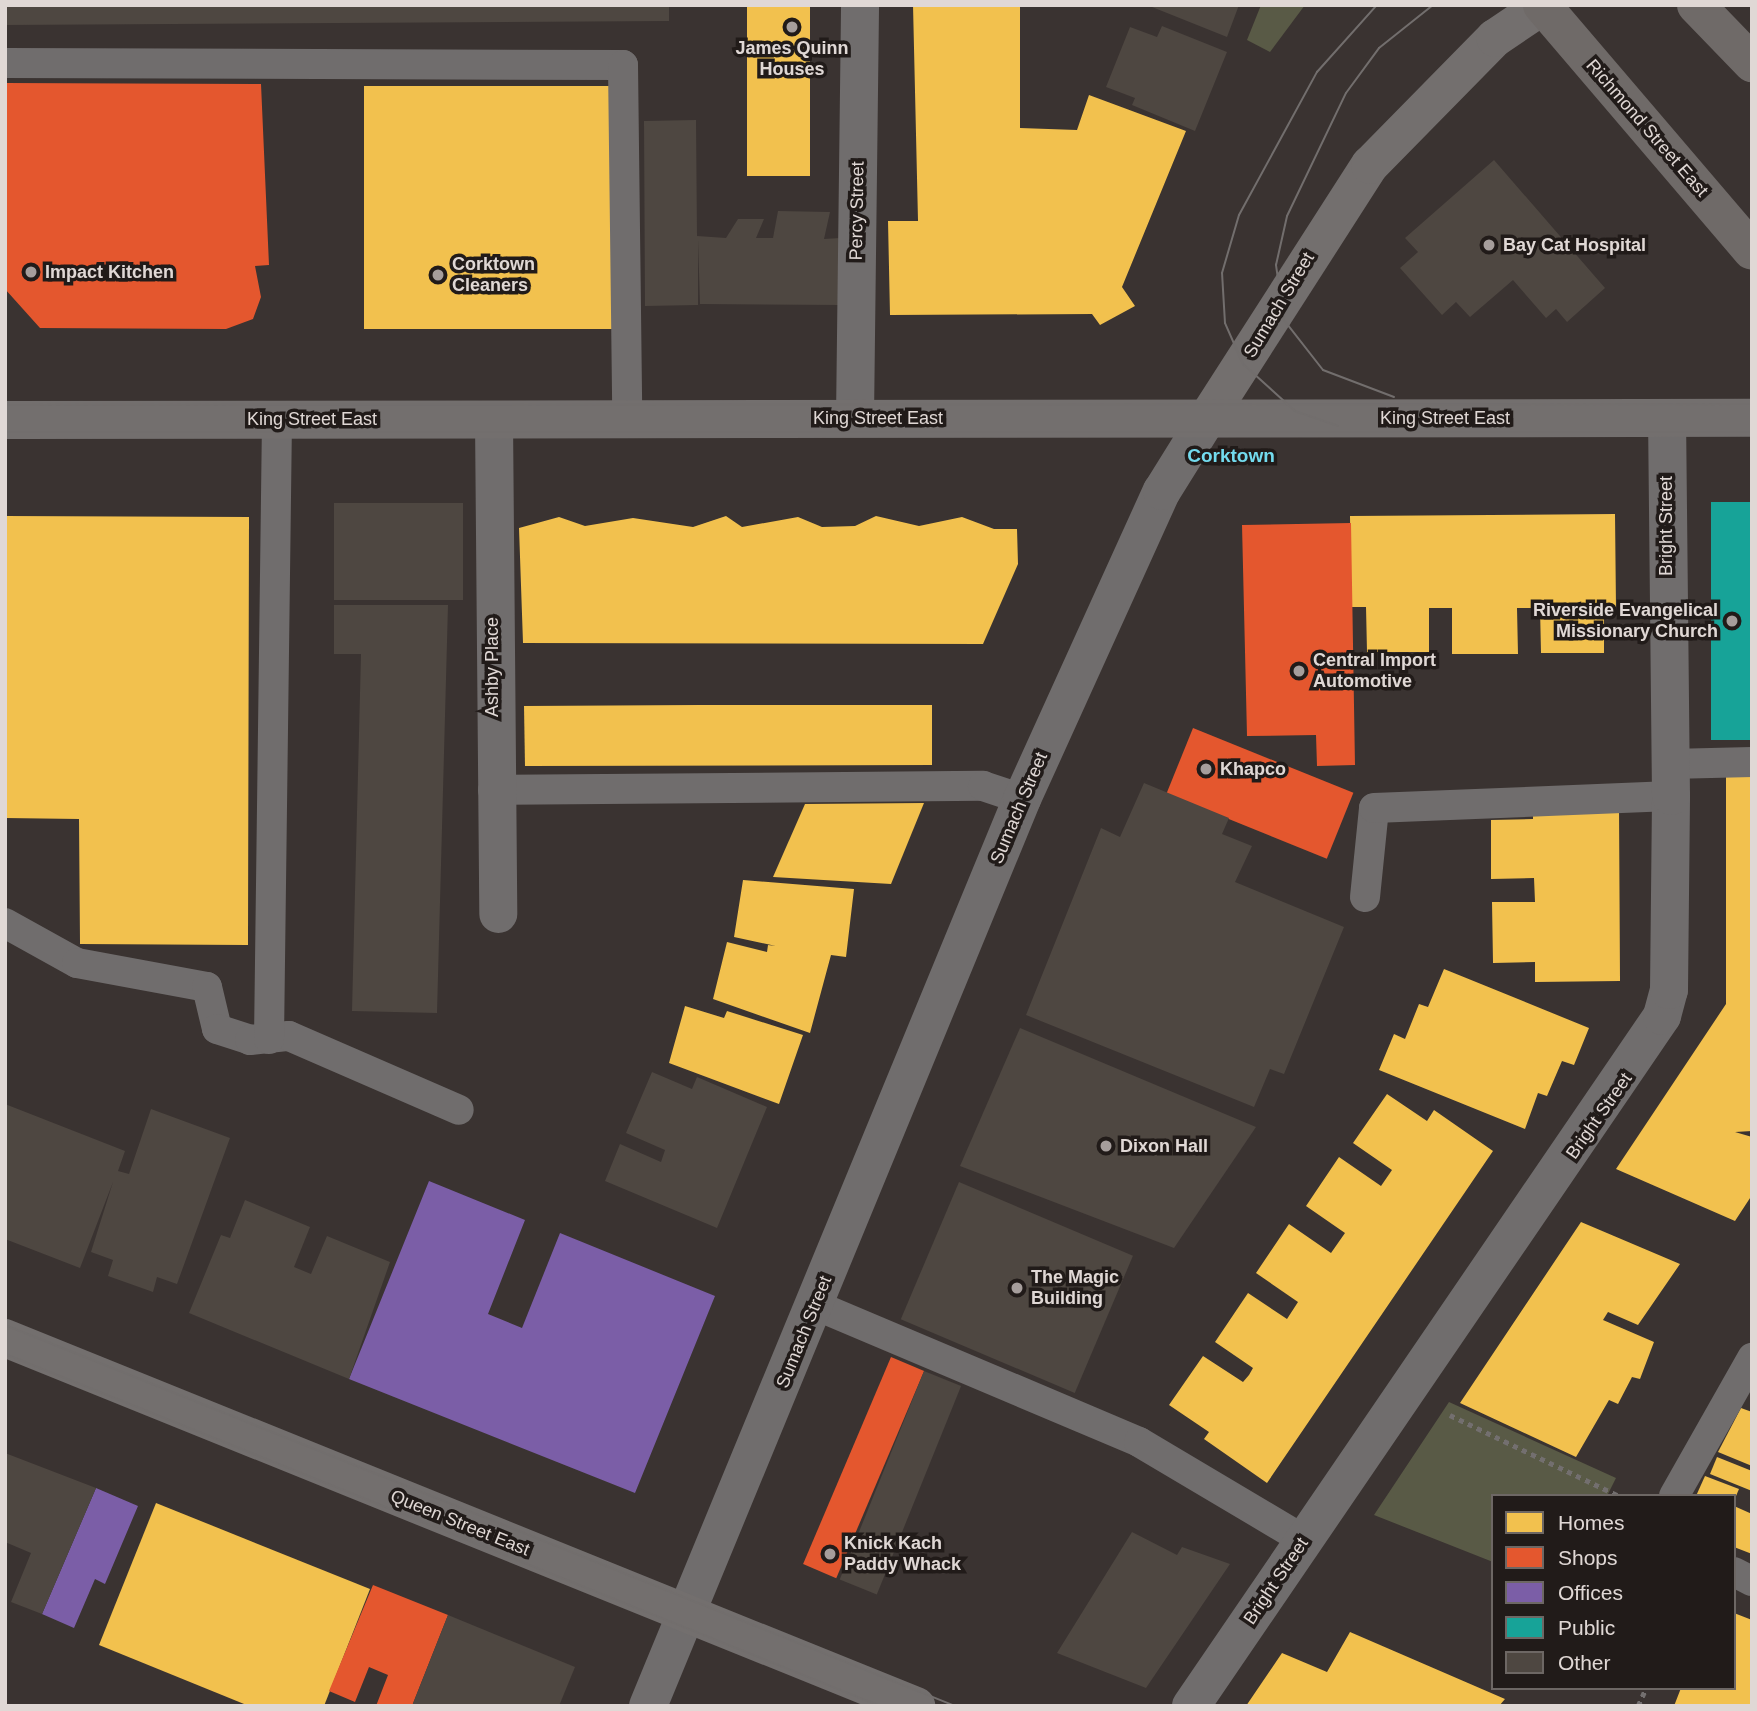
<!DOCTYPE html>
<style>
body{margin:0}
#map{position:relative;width:1757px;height:1711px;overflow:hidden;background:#3a3331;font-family:Helvetica,sans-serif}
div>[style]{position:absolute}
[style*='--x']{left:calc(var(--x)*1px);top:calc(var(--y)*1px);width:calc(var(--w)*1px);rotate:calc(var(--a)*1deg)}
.green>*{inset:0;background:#595a46}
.homes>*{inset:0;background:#f2c14e;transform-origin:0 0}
.shops>*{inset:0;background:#e4572e;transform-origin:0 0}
.offices>*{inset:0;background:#7b5ea7}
.public>*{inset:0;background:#17a398;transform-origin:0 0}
.building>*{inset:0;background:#4e4741;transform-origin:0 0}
.path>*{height:4.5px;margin-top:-2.25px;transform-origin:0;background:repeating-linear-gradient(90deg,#736f6f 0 5px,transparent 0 10px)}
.lane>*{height:30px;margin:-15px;padding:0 15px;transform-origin:15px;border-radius:15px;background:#706d6d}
.street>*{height:38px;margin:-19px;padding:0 19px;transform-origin:19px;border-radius:19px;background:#706d6d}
.secondary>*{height:38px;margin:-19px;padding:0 19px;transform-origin:19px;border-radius:19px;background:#736f6e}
.highway>*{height:38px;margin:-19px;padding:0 19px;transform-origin:19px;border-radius:19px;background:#6f6a68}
.tram>*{height:2px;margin:-1px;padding:0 1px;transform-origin:1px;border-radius:1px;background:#726e6d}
.highway-bridge>*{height:38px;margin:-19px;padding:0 19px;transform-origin:19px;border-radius:19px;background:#6f6a68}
.dots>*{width:19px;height:19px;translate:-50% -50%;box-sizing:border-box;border:4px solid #211b19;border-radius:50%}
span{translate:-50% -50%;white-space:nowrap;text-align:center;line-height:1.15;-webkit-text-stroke:7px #211b19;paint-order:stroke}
.poi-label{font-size:18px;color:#e0d8d5;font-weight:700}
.left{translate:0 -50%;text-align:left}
.right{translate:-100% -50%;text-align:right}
.street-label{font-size:18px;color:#e0d8d5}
.neighbourhood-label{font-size:19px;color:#73dbee;font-weight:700}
.frame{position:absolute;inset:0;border:7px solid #e0d8d5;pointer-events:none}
.legend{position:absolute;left:1491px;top:1494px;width:245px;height:196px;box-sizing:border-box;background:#211b19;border:2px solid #6d6764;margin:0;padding:9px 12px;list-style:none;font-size:21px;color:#e0d8d5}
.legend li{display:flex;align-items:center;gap:14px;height:35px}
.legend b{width:35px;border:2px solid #6d6764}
</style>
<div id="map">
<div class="green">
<i style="clip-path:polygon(1261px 5px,1305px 5px,1270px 52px,1247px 40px)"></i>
<i style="clip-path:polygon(1449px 1402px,1616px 1478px,1607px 1496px,1493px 1496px,1493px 1562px,1374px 1515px)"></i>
</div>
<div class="homes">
<i style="left:747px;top:5px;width:63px;height:171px"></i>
<i style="clip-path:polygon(913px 5px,1020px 5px,1020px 128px,1077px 130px,1089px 95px,1186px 131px,1122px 287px,1135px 306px,1100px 325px,1092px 314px,890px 315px,888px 221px,918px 221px)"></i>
<i style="left:364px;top:86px;width:251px;height:243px"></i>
<i style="clip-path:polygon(1615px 514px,1616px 608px,1604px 609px,1604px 653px,1541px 653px,1540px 608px,1517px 608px,1518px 654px,1452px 654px,1452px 608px,1429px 608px,1429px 652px,1367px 652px,1366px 607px,1351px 607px,1350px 516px)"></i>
<i style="clip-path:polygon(5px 516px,249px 517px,248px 945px,80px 944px,79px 819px,5px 818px)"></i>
<i style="clip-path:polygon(726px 516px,742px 527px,798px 517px,822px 527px,855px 526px,876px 516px,919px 526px,962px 517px,994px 529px,1017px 529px,1018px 564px,983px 644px,523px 643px,519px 528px,559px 517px,585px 526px,633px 518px,693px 527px)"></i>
<i style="clip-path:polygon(698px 705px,932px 705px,932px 765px,525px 766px,524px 706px)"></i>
<i style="clip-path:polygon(1726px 769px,1752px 769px,1752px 1131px,1735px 1132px,1752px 1137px,1752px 1195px,1735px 1221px,1616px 1169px,1726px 1004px)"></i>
<i style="clip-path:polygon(924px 803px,891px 884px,773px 877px,805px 804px)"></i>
<i style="clip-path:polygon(1619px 804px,1620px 981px,1535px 982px,1535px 962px,1493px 963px,1492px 902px,1535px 902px,1534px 878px,1491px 879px,1491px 820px,1533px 819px,1533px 805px)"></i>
<i style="clip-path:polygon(743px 880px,854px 889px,846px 957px,831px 955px,810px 1033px,713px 999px,727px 942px,767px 952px,768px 945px,776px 946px,734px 937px)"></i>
<i style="clip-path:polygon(1444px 969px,1589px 1028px,1574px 1065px,1562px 1061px,1547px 1096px,1538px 1093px,1525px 1129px,1379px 1070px,1394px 1034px,1405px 1039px,1419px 1004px,1428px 1007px)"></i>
<i style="clip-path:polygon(685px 1006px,724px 1018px,727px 1011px,803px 1035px,779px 1104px,669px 1063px)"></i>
<i style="clip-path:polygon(1387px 1094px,1427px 1121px,1434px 1110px,1493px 1151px,1267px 1483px,1204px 1439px,1209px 1432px,1169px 1405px,1203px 1356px,1243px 1382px,1249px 1375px,1253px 1368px,1215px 1342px,1248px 1293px,1287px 1319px,1298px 1302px,1256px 1273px,1289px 1224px,1331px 1253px,1345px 1233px,1306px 1206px,1339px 1157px,1381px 1186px,1392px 1170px,1353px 1143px)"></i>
<i style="clip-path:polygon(1581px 1222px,1680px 1264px,1638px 1325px,1608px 1312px,1603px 1320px,1654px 1342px,1640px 1379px,1632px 1377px,1618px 1404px,1609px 1400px,1576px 1457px,1460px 1403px)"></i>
<i style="clip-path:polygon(1741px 1408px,1752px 1412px,1752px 1466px,1718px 1452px)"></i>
<i style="clip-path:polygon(1717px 1457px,1752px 1471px,1752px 1491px,1710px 1474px)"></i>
<i style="clip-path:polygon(1705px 1476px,1739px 1489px,1736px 1496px,1696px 1496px)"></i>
<i style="clip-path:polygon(156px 1503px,370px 1589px,324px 1706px,249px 1706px,99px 1645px)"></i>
<i style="clip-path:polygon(1734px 1506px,1752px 1514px,1752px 1554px,1734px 1547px)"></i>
<i style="clip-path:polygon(1734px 1613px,1752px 1620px,1752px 1706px,1674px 1706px,1681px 1688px,1734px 1688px)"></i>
<i style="clip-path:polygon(1350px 1632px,1505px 1699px,1499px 1706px,1246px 1706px,1282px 1653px,1327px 1672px)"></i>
</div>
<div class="shops">
<i style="clip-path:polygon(5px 83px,261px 84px,269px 265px,255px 266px,261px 297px,253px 319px,226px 329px,40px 328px,5px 289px)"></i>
<i style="clip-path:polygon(1351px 523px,1355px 765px,1317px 766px,1316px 735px,1247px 736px,1242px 525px)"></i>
<i style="left:1193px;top:728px;width:173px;height:71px;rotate:22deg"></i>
<i style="left:891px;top:1357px;width:36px;height:225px;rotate:23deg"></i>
<i style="clip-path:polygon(373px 1585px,448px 1615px,412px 1706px,376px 1706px,388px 1675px,369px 1667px,355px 1702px,329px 1691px)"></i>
</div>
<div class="offices">
<i style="clip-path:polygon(429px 1181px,525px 1220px,488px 1314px,522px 1328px,560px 1233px,715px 1296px,635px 1493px,349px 1379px)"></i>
<i style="clip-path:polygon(96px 1488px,138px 1506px,105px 1584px,95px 1579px,74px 1628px,42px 1614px)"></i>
</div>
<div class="public">
<i style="left:1711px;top:502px;width:41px;height:238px"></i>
</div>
<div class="building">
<i style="clip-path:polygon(5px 5px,669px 5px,669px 21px,5px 25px)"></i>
<i style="clip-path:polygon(1147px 5px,1239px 5px,1227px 37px)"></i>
<i style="clip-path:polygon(1162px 26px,1227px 52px,1195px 131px,1132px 105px,1135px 98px,1106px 87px,1130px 27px,1157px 37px)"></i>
<i style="clip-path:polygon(696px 120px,697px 236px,726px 238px,738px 219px,764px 219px,756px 238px,773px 238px,778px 211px,830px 212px,824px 239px,840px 238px,841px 305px,700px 304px,698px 240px,698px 305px,645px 306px,644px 121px)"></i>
<i style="clip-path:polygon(1494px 160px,1605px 288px,1567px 322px,1556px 309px,1546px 318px,1513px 280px,1470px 317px,1456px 302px,1442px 315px,1400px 268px,1418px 252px,1405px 238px)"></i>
<i style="left:334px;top:503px;width:129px;height:97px"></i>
<i style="clip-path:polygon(334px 605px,448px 605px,437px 1013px,352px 1011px,361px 654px,334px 654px)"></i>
<i style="clip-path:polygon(1144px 783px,1229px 818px,1222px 834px,1252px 846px,1235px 882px,1344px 927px,1284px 1074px,1270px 1069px,1254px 1107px,1026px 1015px,1101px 828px,1120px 837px)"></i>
<i style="clip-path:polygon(1020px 1028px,1256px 1127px,1174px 1248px,960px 1166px)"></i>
<i style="clip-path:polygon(652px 1072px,692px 1089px,697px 1077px,767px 1107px,717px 1228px,605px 1181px,620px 1144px,661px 1162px,665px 1150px,626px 1133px)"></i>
<i style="clip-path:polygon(5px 1104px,125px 1151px,118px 1171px,129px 1174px,151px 1109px,230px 1138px,177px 1284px,157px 1277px,153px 1292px,108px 1276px,113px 1260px,91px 1252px,113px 1182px,80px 1268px,5px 1239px)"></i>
<i style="left:959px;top:1182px;width:189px;height:149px;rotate:23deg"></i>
<i style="clip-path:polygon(245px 1200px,310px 1227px,294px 1267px,311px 1274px,327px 1236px,390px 1262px,349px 1379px,189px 1313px,221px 1235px,230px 1238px)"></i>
<i style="left:924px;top:1371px;width:40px;height:225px;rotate:22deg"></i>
<i style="clip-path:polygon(5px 1453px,96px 1488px,42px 1614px,11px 1602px,31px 1553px,5px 1542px)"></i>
<i style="clip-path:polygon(1132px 1532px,1177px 1555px,1182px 1547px,1230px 1564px,1146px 1688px,1057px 1653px)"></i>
<i style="clip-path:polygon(448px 1615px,575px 1667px,559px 1706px,412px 1706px)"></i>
</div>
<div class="path">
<i style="--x:1450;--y:1415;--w:187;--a:25.6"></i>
<i style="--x:1638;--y:1706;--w:20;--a:-66"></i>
</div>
<div class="lane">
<i style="--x:5;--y:63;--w:618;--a:0.19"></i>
<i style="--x:623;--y:65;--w:352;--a:89.3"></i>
<i style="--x:1670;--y:764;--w:82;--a:-1.4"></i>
<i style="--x:493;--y:790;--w:490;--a:-0.5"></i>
<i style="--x:983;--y:786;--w:41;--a:18.4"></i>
<i style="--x:1365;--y:897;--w:89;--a:-84.2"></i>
<i style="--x:1374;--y:808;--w:297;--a:-2.3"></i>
<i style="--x:5;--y:923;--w:82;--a:29.1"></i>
<i style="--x:77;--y:963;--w:132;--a:10.5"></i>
<i style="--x:207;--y:987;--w:43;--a:76.6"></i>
<i style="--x:217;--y:1029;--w:35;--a:18"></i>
<i style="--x:250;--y:1040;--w:39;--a:-6"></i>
<i style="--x:289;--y:1036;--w:185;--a:23.5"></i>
<i style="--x:269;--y:1039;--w:620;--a:-89.26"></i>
<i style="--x:815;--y:1305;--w:352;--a:22.9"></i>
<i style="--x:1139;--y:1442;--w:192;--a:30.7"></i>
<i style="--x:1674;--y:1496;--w:159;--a:-60.5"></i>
<i style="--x:1734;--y:1572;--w:20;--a:27"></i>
</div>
<div class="street">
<i style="--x:855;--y:418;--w:413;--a:-89.3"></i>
<i style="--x:494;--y:420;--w:494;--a:89.5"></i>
<i style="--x:648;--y:1706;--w:981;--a:-67.59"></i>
<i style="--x:1022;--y:799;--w:338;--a:-65.6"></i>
<i style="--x:1162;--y:491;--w:87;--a:-58.1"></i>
<i style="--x:1191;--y:1706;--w:835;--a:-55.68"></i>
<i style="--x:1662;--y:1016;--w:27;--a:-75"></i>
<i style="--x:1669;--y:990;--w:194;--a:-89.4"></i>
<i style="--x:1671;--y:796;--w:378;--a:-90.6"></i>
</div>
<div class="secondary">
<i style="--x:1208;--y:417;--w:300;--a:-57.3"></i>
<i style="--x:1370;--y:165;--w:178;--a:-45.5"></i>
<i style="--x:1495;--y:38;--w:59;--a:-34"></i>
<i style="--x:5;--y:420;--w:1747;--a:-0.07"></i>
<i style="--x:5;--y:1338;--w:983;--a:22"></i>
</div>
<div class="highway">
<i style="--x:1696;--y:5;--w:81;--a:46"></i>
</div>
<div class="tram">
<i style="--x:1394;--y:397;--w:76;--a:-159.2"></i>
<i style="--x:1323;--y:370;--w:63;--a:-128"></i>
<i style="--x:1284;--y:320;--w:56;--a:-98.3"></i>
<i style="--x:1276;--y:265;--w:50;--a:-77.3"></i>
<i style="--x:1287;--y:216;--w:136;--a:-64.4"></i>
<i style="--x:1346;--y:93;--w:56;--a:-53.7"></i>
<i style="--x:1379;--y:48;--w:69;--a:-38.5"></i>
<i style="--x:5;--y:405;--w:1747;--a:-0.03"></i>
<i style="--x:1338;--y:426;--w:46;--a:-160.8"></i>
<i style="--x:1295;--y:411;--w:70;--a:-137.9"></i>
<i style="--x:1243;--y:364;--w:45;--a:-113.7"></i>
<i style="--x:1225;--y:323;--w:50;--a:-93.4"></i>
<i style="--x:1222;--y:273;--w:60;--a:-73.7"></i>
<i style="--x:1239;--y:215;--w:163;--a:-61.4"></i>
<i style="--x:1317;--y:72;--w:90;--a:-48.2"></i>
<i style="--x:5;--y:432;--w:1747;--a:0"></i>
<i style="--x:5;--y:1325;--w:1024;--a:21.85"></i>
<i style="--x:5;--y:1354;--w:943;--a:21.91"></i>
</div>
<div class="highway-bridge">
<i style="--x:1542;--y:5;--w:323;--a:49.5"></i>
</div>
<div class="dots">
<i style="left:792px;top:27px;background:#a69e9c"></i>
<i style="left:1489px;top:245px;background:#a69e9c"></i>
<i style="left:31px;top:272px;background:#a69e9c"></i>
<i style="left:438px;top:275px;background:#a69e9c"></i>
<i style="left:1732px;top:621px;background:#a69e9c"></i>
<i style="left:1299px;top:671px;background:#a69e9c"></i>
<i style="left:1206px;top:769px;background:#a69e9c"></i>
<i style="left:1106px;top:1146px;background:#a69e9c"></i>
<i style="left:1017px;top:1288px;background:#a69e9c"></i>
<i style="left:830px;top:1554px;background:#a69e9c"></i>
</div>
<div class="poi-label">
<span style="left:792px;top:59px">James Quinn<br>Houses</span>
<span class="left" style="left:1503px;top:245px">Bay Cat Hospital</span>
<span class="left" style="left:452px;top:275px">Corktown<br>Cleaners</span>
<span class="left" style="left:45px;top:272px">Impact Kitchen</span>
<span class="right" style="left:1718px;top:621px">Riverside Evangelical<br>Missionary Church</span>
<span class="left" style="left:1313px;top:671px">Central Import<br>Automotive</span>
<span class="left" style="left:1220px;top:769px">Khapco</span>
<span class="left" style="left:1120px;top:1146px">Dixon Hall</span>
<span class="left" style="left:1031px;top:1288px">The Magic<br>Building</span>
<span class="left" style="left:844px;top:1554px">Knick Kach<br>Paddy Whack</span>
</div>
<div class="street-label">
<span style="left:1647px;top:128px;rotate:49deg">Richmond Street East</span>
<span style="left:857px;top:211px;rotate:-89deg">Percy Street</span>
<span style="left:1279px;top:305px;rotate:-59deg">Sumach Street</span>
<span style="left:878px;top:418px">King Street East</span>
<span style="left:1445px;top:418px">King Street East</span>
<span style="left:312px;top:419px">King Street East</span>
<span style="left:1666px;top:526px;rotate:-90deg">Bright Street</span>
<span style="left:492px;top:667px;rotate:-90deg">Ashby Place</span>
<span style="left:1019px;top:808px;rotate:-67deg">Sumach Street</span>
<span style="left:1599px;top:1116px;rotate:-55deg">Bright Street</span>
<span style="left:804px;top:1332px;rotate:-68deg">Sumach Street</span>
<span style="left:460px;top:1523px;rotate:22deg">Queen Street East</span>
<span style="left:1276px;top:1581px;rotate:-56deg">Bright Street</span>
</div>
<div class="neighbourhood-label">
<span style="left:1231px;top:456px">Corktown</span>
</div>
<div class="frame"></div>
<ul class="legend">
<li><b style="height:19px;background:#f2c14e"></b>Homes</li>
<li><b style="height:19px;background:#e4572e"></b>Shops</li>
<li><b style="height:19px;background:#7b5ea7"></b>Offices</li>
<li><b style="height:19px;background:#17a398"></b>Public</li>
<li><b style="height:19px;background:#4e4741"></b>Other</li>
</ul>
</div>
